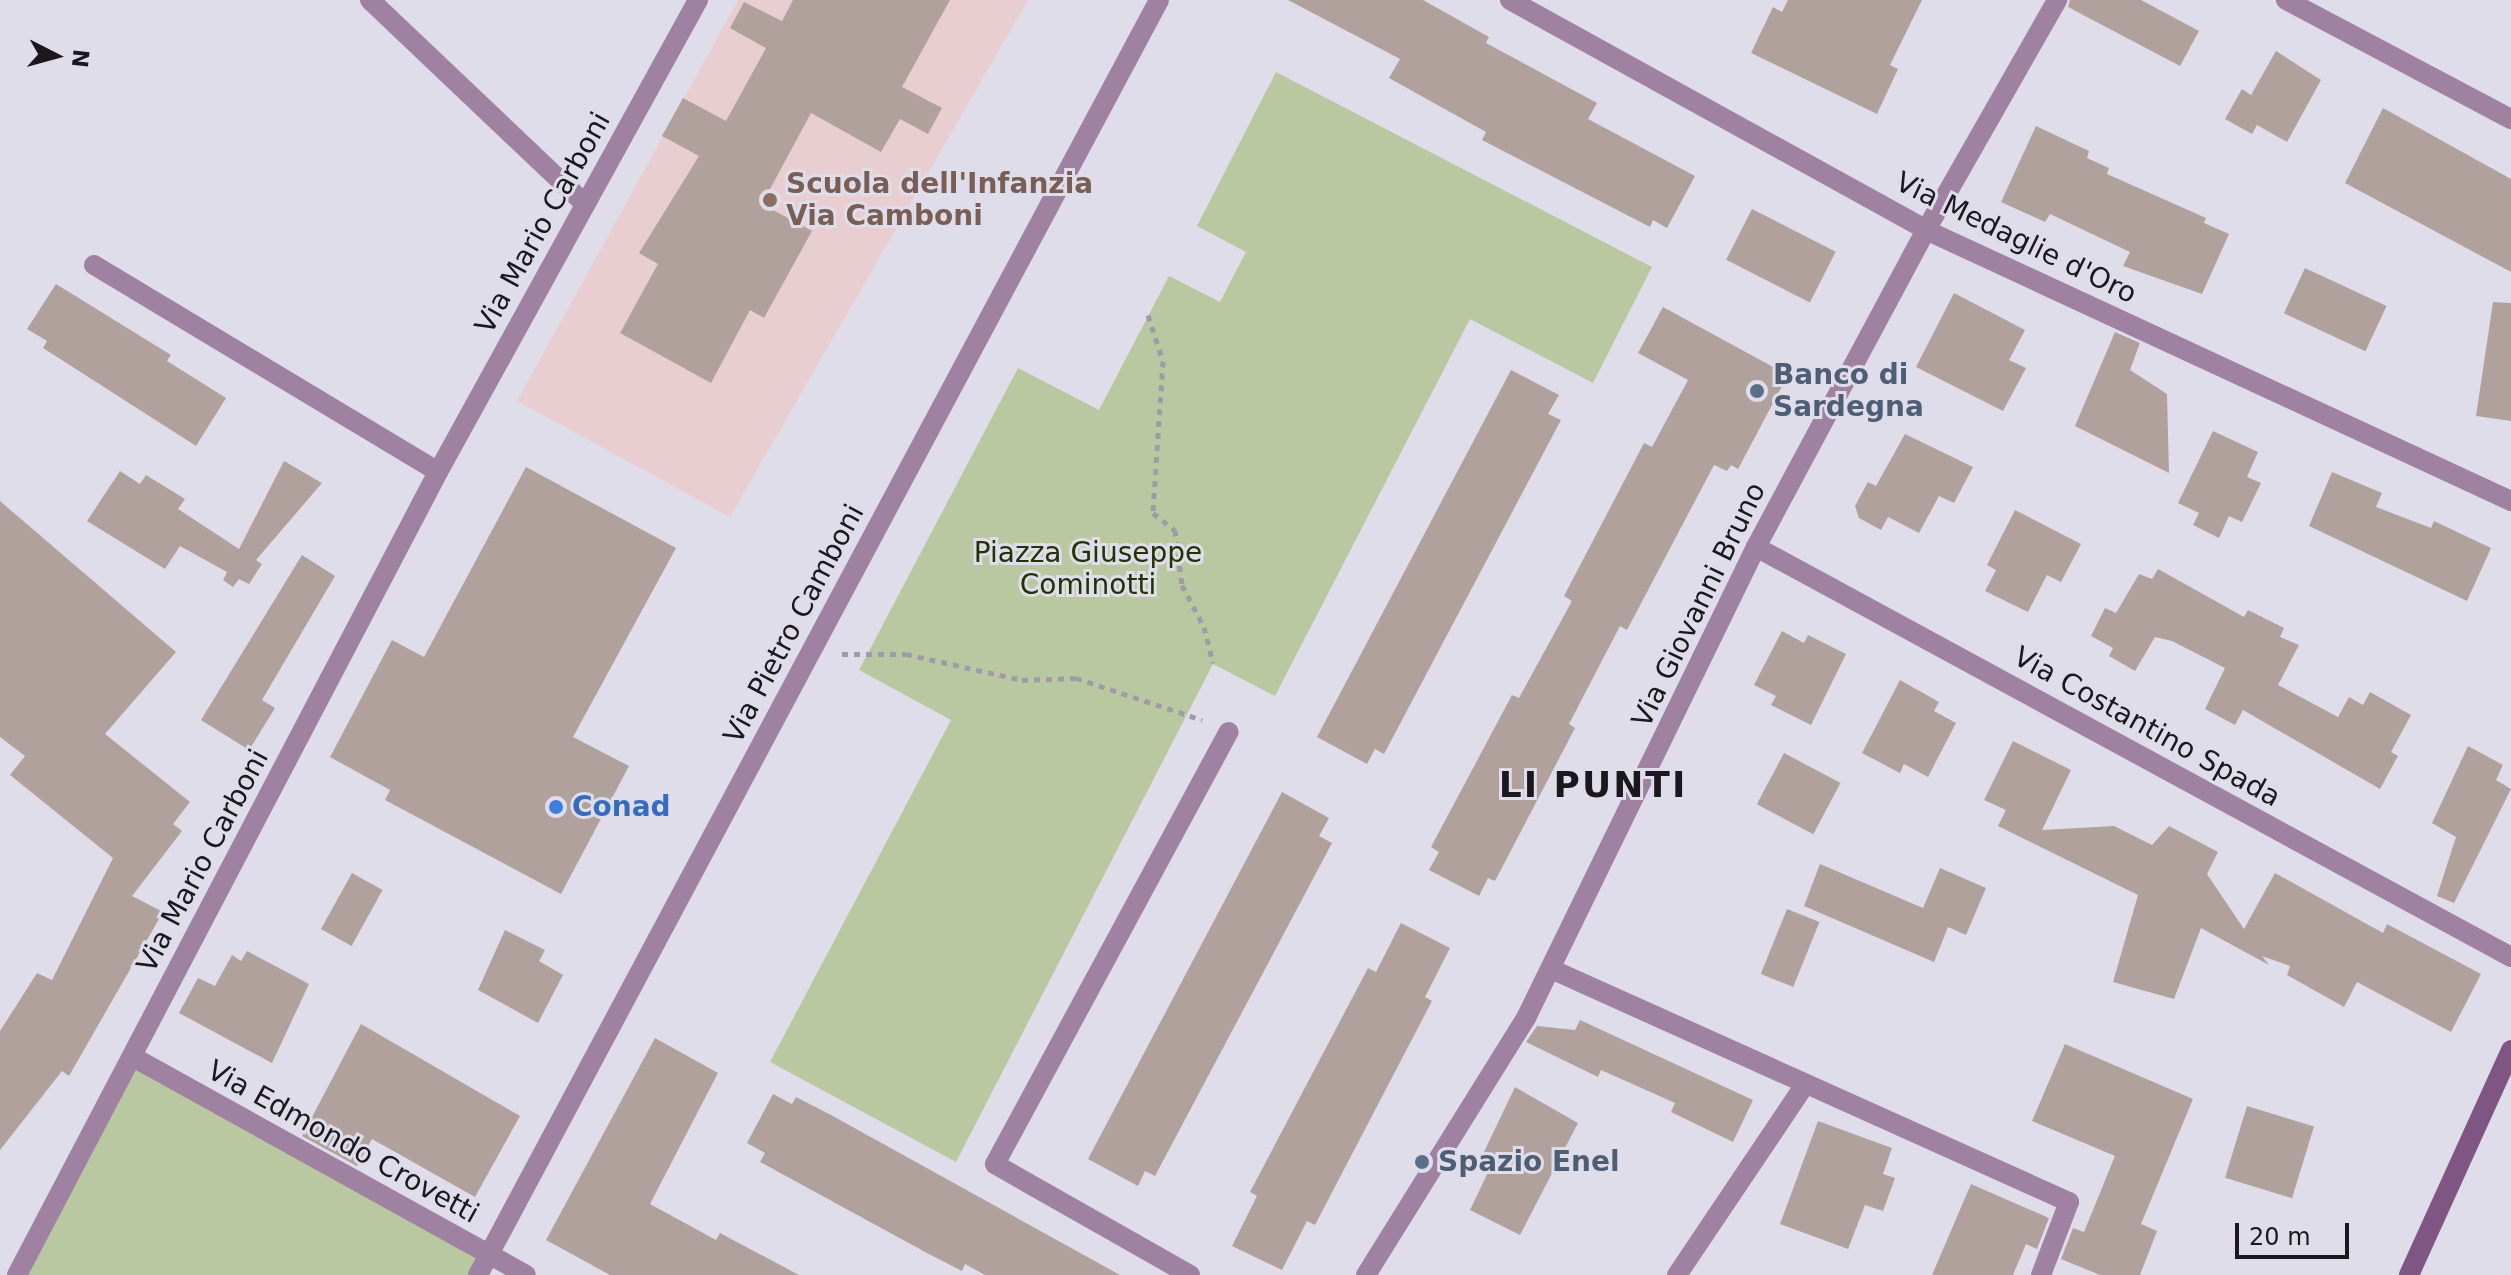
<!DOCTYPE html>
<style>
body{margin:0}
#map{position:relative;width:2511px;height:1275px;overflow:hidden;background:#e0ddeb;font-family:"DejaVu Sans",sans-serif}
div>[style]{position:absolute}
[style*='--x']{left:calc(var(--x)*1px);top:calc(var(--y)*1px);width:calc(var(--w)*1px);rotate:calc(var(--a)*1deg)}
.education>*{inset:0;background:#e8ced1}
.green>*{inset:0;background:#b9c8a1}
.building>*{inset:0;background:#b1a19c;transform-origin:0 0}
.path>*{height:5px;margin-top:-2.5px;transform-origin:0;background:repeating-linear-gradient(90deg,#9f9ca7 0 6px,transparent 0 12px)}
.minor>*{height:20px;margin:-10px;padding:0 10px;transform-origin:10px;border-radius:10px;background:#9f82a2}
.tertiary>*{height:20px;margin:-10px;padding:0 10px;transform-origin:10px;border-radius:10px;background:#9f82a2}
.secondary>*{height:20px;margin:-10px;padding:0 10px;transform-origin:10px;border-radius:10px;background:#7f5583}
.dots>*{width:22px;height:22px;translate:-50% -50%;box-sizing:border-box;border:4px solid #e0ddeb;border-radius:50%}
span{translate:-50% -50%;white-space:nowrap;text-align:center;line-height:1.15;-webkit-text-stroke:6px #e0ddeb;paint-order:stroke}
.education-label{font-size:28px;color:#785e54;font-weight:700}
.left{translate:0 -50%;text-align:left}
.street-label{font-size:28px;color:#1a181d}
.service-label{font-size:28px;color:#4e5e75;font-weight:700}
.park-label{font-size:28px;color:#233200}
.shop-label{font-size:28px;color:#366cbe;font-weight:700}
.district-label{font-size:36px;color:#1a181d;font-weight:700;letter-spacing:2px}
.north{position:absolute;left:16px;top:16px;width:80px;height:80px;-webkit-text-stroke:6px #e0ddeb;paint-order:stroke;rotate:96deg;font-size:22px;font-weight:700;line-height:32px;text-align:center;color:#1a181d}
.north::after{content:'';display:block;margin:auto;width:28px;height:36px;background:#1a181d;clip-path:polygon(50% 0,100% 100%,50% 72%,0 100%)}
.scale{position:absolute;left:2235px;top:1223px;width:114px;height:36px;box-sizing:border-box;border:4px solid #1a181d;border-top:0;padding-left:10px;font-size:24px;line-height:28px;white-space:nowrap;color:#1a181d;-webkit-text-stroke:6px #e0ddeb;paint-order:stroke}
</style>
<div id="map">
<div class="education">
<i style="clip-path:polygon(738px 0,1028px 0,730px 517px,517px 401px)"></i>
</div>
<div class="green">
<i style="clip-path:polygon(1276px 72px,1652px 267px,1593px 383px,1470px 319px,1275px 696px,1213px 664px,956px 1162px,770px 1062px,951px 720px,859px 670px,1018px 368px,1099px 410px,1169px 276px,1220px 302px,1246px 252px,1197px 226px)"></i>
<i style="clip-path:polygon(133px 1057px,489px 1256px,479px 1275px,17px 1275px)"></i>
</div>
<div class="building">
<i style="clip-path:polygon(793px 0,950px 0,902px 87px,942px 108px,928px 134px,900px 119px,881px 152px,811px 113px,762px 204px,812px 231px,764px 318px,750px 310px,711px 383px,620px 333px,658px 264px,639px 253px,699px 156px,662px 136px,683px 98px,726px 121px,766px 48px,730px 28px,744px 2px,782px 21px)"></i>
<i style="clip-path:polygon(1288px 0,1423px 0,1489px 37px,1486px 43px,1597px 103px,1588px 119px,1695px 176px,1667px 228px,1653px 220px,1650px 227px,1482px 140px,1486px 132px,1389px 78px,1400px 59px)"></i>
<i style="clip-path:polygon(1788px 0,1922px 0,1890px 65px,1898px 69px,1877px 114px,1751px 53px,1773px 7px,1782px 12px)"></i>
<i style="clip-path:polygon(2070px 0,2141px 0,2199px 31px,2180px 66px,2068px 7px)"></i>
<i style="clip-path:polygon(2276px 51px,2321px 80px,2287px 142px,2257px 125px,2252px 134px,2225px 119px,2242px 89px,2251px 95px)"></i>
<i style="clip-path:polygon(2383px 108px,2511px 179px,2511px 272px,2345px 183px)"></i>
<i style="clip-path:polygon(2036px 126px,2089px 151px,2087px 158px,2109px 168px,2107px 174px,2206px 218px,2204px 223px,2229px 234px,2202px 294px,2123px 266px,2130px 252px,2050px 214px,2045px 222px,2001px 202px)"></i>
<i style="left:1752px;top:209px;width:94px;height:57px;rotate:27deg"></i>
<i style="left:2305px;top:268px;width:90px;height:50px;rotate:25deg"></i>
<i style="clip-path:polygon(56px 284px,171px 355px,167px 361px,226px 398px,196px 446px,43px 348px,47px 341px,27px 329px)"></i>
<i style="clip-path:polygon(1954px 293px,2025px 330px,2009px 360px,2026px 368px,2003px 411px,1916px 367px)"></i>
<i style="clip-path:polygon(2493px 302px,2511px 303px,2511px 421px,2476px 416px)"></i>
<i style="clip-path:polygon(1663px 307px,1788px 375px,1738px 469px,1731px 465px,1727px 471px,1714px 465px,1627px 630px,1620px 626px,1569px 724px,1575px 728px,1495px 881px,1488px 878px,1479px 896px,1429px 870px,1439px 852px,1431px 847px,1512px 695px,1519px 698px,1572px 601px,1564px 596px,1644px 443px,1652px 447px,1688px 380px,1638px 353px)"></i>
<i style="clip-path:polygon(2115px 332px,2140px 343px,2130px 370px,2167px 394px,2169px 473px,2075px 426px)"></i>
<i style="clip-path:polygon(1511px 370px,1559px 395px,1548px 414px,1561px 420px,1384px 754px,1375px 749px,1367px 764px,1317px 737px)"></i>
<i style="clip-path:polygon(2213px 431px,2258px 452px,2247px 477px,2261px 483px,2242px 522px,2229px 516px,2219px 538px,2193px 525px,2199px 513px,2178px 503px)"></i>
<i style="clip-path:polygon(1905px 434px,1973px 467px,1954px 503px,1939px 496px,1919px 533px,1888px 517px,1881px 530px,1859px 518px,1855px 506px,1868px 482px,1876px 486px)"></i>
<i style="clip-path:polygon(284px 461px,322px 483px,256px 560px,262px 564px,249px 584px,239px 579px,233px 587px,223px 580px,227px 572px,180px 546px,165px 569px,87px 521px,120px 471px,140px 484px,146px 475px,185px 499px,178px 509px,239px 549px)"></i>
<i style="clip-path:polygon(526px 467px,676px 548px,573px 737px,629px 766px,561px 894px,385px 800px,390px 790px,330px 757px,392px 640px,424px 657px)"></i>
<i style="clip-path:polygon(2332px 472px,2382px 493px,2376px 507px,2431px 528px,2434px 521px,2491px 548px,2467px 601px,2309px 526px)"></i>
<i style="clip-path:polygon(0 501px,176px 652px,105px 734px,190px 802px,173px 824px,182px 831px,132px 896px,163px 912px,69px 1076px,62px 1071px,0 1150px,0 1031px,37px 973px,52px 980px,113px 858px,10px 775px,25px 756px,0 737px)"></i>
<i style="clip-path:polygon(2015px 510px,2081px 544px,2061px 582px,2047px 575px,2028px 612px,1985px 591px,1996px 570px,1987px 565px)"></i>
<i style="clip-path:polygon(302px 555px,335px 576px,262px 700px,275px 708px,249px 750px,201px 720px)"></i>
<i style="clip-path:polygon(2158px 569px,2244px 617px,2248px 610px,2284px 628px,2280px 637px,2299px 645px,2278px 685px,2338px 717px,2349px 697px,2363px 705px,2370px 692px,2411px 715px,2391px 752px,2398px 756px,2380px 789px,2243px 710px,2235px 725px,2205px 709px,2225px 668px,2172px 641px,2155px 637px,2135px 671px,2109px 656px,2113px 648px,2091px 636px,2105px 608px,2116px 613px,2139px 574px,2152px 579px)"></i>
<i style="clip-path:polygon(1782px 631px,1804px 643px,1808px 635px,1846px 654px,1811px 725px,1771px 705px,1776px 696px,1754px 685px)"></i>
<i style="clip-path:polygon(1900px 680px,1939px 702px,1934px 711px,1956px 723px,1928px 777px,1904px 764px,1900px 773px,1862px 753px)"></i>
<i style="clip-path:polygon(2013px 741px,2071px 770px,2042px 830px,2114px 826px,2152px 845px,2169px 826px,2218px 852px,2207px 874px,2244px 929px,2275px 873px,2383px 933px,2387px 924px,2481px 974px,2451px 1032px,2357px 982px,2344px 1007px,2287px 975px,2290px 966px,2262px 956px,2269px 965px,2201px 928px,2174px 999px,2113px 982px,2138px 895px,1998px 826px,2006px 810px,1984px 800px)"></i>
<i style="clip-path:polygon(2468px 746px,2503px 765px,2496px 780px,2511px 789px,2454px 903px,2437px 896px,2456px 837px,2432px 823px)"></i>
<i style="left:1784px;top:753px;width:64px;height:58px;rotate:28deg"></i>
<i style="clip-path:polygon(1282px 792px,1329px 818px,1319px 836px,1332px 843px,1155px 1176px,1145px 1171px,1138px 1186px,1088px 1159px)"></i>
<i style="clip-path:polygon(1820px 864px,1923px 908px,1940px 868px,1986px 888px,1966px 935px,1948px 927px,1934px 962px,1804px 906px)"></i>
<i style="left:352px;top:873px;width:35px;height:64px;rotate:29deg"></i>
<i style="left:1787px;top:909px;width:35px;height:70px;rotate:22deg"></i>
<i style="clip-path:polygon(1401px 923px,1450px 948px,1425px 997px,1432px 1001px,1315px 1225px,1307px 1221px,1282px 1270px,1232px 1246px,1257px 1196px,1250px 1192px,1368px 968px,1376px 972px)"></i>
<i style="clip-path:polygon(505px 930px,545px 950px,539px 961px,563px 975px,538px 1023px,478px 990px)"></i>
<i style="clip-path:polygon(247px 951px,309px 984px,272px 1063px,179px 1013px,198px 978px,215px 986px,232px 955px,241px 961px)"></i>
<i style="clip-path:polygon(1580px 1020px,1753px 1100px,1733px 1142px,1671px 1112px,1675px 1103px,1601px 1070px,1598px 1077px,1526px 1042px,1537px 1026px,1575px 1030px)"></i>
<i style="clip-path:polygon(361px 1024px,520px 1116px,475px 1197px,372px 1139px,357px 1166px,302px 1136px)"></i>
<i style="clip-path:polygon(655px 1038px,718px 1073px,650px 1204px,716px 1240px,720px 1233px,799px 1275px,610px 1275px,546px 1240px)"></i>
<i style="clip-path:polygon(2065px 1044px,2193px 1099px,2141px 1224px,2157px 1231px,2140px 1275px,2100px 1275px,2061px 1259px,2073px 1228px,2084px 1232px,2115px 1156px,2032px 1121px)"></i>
<i style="clip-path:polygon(1515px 1087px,1578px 1123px,1520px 1235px,1470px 1210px,1493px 1162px,1482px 1156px)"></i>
<i style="clip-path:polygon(773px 1094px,792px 1104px,796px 1097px,831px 1115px,1120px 1275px,985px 1275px,965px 1264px,962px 1271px,927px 1253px,760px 1162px,765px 1153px,747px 1143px)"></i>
<i style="left:2247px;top:1106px;width:70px;height:75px;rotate:17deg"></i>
<i style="clip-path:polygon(1818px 1121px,1892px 1148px,1883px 1174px,1895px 1178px,1883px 1211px,1865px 1205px,1848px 1249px,1780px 1224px)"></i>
<i style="clip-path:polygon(1971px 1184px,2049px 1218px,2037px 1249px,2026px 1244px,2013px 1275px,1932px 1275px)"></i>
</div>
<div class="path">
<i style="--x:1148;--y:315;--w:48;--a:71.9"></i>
<i style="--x:1163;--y:361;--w:152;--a:93.8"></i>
<i style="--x:1153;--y:513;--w:28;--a:38"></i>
<i style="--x:1175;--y:530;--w:55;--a:82.7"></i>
<i style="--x:1182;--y:585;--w:47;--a:62.4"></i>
<i style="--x:1204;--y:627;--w:37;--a:76"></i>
<i style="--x:842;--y:654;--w:64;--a:0"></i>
<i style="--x:906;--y:654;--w:119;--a:12.6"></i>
<i style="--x:1022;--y:680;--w:54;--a:-2.1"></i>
<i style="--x:1076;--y:678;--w:133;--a:18.4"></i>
</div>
<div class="minor">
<i style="--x:370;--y:0;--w:296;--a:43.5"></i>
<i style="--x:1510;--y:0;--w:475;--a:28.9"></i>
<i style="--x:1926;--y:230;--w:645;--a:24.86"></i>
<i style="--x:2286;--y:0;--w:255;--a:27.9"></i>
<i style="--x:94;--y:265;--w:401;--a:31"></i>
<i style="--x:1756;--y:547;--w:859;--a:28.5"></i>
<i style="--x:1551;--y:969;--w:568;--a:24.22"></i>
<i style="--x:2069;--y:1202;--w:78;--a:111"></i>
<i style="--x:133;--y:1057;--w:449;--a:29"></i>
<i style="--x:17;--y:1275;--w:907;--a:-62.33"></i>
<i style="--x:438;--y:472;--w:539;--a:-61.15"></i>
<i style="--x:1190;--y:1275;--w:224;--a:-150.4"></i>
<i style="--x:995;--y:1164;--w:491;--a:-61.6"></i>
<i style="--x:1366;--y:1275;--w:303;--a:-58.1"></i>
<i style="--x:1526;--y:1018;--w:524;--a:-63.97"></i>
<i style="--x:1756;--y:547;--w:360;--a:-61.8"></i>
<i style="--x:1926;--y:230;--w:265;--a:-60.3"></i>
<i style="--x:1677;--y:1275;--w:228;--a:-56.1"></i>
</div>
<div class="tertiary">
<i style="--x:478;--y:1275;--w:1445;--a:-61.89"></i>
</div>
<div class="secondary">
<i style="--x:2409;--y:1275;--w:247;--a:-65.6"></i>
</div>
<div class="dots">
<i style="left:770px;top:200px;background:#8d6e63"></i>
<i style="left:1757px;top:391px;background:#5c6f8a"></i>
<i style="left:556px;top:807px;background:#3f7fe0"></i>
<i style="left:1422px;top:1162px;background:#5c6f8a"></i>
</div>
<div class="education-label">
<span class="left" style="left:786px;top:200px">Scuola dell'Infanzia<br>Via Camboni</span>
</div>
<div class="street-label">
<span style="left:543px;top:223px;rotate:-61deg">Via Mario Carboni</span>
<span style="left:2016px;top:238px;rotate:26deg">Via Medaglie d'Oro</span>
<span style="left:1699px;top:605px;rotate:-64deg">Via Giovanni Bruno</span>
<span style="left:794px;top:624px;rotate:-62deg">Via Pietro Camboni</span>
<span style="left:2147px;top:727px;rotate:29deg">Via Costantino Spada</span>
<span style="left:203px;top:861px;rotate:-62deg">Via Mario Carboni</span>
<span style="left:343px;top:1142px;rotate:29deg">Via Edmondo Crovetti</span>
</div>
<div class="service-label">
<span class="left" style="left:1773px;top:391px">Banco di<br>Sardegna</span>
<span class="left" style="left:1438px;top:1162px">Spazio Enel</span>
</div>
<div class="park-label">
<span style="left:1088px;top:569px">Piazza Giuseppe<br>Cominotti</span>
</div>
<div class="shop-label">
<span class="left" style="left:572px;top:807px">Conad</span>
</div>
<div class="district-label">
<span style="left:1593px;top:785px">LI PUNTI</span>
</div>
<div class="north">N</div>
<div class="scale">20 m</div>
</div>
